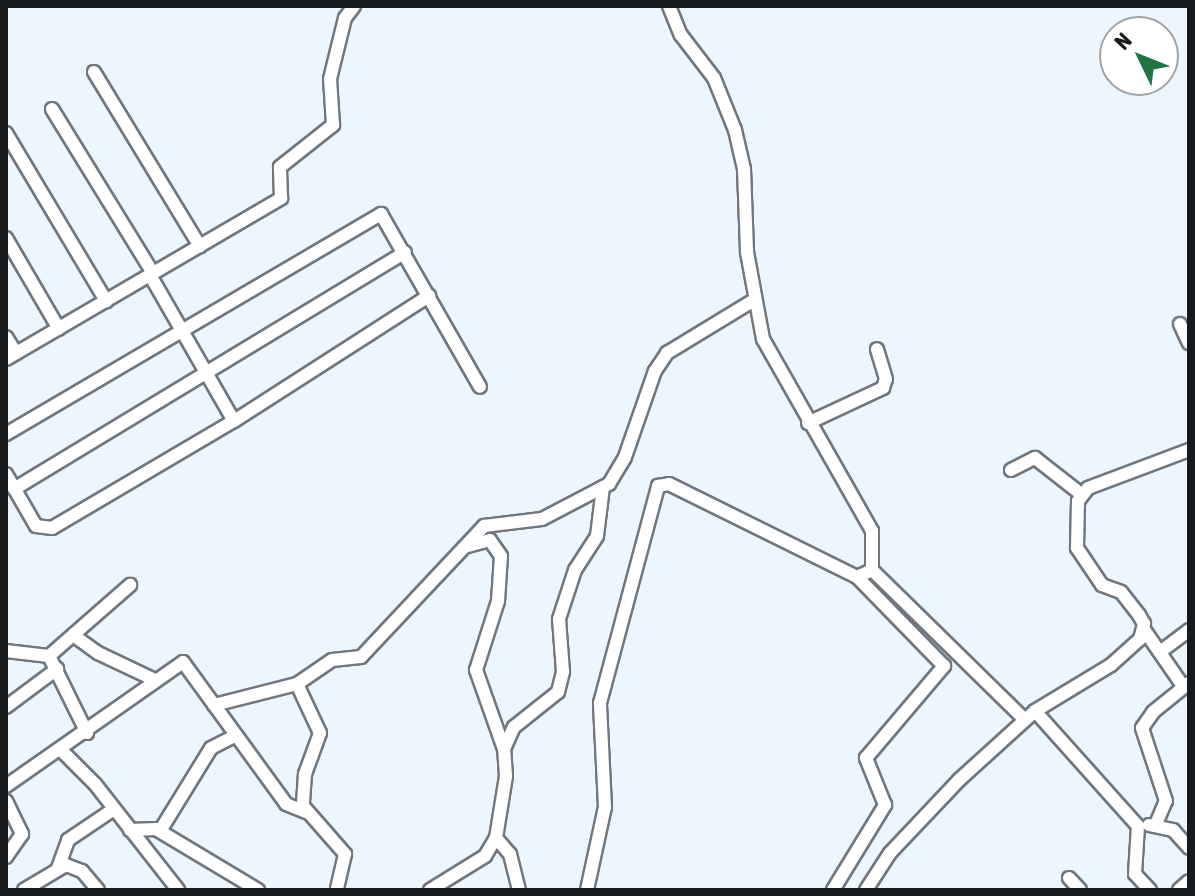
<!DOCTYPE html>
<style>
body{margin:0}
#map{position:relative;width:1195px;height:896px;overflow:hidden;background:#edf6fd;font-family:"Asap Condensed",sans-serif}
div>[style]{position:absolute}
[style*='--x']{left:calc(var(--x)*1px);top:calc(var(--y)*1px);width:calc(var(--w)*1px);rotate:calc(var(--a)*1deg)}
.roads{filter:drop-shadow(2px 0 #70777e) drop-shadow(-2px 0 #70777e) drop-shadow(0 2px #70777e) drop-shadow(0 -2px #70777e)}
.minor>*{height:12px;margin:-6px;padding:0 6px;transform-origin:6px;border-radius:6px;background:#fff}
span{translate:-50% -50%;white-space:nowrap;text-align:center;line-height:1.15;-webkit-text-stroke:8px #fff;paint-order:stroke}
.frame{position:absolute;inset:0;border:8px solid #171a1d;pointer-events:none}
.north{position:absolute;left:1099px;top:16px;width:80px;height:80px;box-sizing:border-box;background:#fff;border:2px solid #a2a3a5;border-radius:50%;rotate:313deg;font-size:22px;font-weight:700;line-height:32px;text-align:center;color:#171a1d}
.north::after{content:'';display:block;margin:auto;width:28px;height:36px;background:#237344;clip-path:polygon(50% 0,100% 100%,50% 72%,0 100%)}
</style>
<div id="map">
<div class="roads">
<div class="minor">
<i style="--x:669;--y:6;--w:31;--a:68"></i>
<i style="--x:681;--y:35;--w:54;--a:52.5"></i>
<i style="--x:714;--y:78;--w:56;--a:68"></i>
<i style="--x:735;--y:130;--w:40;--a:77"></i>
<i style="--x:744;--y:169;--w:83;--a:87.9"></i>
<i style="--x:747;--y:252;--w:88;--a:79.6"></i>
<i style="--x:763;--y:339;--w:221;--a:60.4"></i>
<i style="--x:872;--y:531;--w:39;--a:90"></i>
<i style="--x:872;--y:570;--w:214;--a:44.4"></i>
<i style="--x:94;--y:72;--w:204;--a:58.7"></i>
<i style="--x:52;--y:109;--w:193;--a:58.4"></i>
<i style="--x:6;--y:133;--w:196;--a:59.2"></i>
<i style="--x:6;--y:238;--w:105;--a:59.8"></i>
<i style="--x:150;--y:275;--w:168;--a:60.1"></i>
<i style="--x:1180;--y:324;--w:21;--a:65"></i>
<i style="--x:6;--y:337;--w:19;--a:58"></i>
<i style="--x:6;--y:359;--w:319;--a:-30.3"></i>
<i style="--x:281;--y:198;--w:31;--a:-92"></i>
<i style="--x:280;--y:167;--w:68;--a:-38.4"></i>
<i style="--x:333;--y:125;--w:46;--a:-93.7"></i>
<i style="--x:330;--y:79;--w:63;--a:-76.2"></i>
<i style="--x:345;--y:18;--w:15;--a:-53"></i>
<i style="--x:808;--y:423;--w:83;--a:-25"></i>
<i style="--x:883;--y:388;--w:9;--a:-72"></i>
<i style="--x:886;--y:379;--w:31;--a:-107"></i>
<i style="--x:6;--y:434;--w:435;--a:-30.4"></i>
<i style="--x:381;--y:214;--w:199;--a:60.2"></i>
<i style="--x:1011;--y:470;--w:27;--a:-27"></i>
<i style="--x:1035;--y:458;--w:58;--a:38"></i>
<i style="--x:6;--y:474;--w:60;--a:60"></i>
<i style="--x:36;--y:526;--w:16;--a:7"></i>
<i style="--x:52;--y:528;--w:211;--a:-30.5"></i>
<i style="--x:234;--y:421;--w:232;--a:-32.7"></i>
<i style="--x:14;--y:489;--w:457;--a:-31.2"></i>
<i style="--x:1145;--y:631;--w:67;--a:55.4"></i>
<i style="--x:73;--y:635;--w:31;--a:36"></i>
<i style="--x:98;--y:653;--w:61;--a:25.3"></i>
<i style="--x:6;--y:651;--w:43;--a:6.6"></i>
<i style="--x:49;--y:656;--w:86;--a:63.7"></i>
<i style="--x:1160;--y:652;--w:36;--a:-37"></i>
<i style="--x:49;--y:656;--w:108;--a:-41.2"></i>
<i style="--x:297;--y:684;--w:54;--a:64.9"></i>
<i style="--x:320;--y:733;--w:44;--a:110.1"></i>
<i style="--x:305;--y:774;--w:32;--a:94"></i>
<i style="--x:303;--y:806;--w:64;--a:48.8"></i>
<i style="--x:345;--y:854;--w:36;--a:103"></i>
<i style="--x:214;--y:705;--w:86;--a:-14.2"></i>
<i style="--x:297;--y:684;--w:42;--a:-34.4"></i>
<i style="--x:332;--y:660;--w:29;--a:-6"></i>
<i style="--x:361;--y:657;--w:180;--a:-46.8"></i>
<i style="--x:484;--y:526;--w:58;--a:-6.9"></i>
<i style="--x:542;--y:519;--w:76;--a:-27.6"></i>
<i style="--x:609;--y:484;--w:31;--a:-59"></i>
<i style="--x:625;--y:457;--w:91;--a:-70.8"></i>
<i style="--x:655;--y:371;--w:22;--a:-56"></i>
<i style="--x:667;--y:353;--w:102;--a:-31.3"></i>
<i style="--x:6;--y:707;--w:64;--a:-36.7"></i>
<i style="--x:1035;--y:711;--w:154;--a:48.2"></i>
<i style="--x:1138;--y:826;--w:48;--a:93.6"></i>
<i style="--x:1135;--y:874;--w:22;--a:47"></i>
<i style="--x:504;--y:749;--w:24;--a:-66"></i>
<i style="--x:514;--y:727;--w:56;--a:-38.5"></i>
<i style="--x:558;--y:692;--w:21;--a:-76"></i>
<i style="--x:563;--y:672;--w:53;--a:-94.3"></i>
<i style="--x:559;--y:619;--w:52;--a:-71.9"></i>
<i style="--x:575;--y:570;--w:40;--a:-57.1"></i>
<i style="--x:597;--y:536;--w:49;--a:-83"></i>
<i style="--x:61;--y:750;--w:48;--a:45"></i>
<i style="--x:95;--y:784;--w:135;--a:51.9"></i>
<i style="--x:6;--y:786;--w:216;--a:-35"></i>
<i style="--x:183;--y:662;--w:175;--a:54"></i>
<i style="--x:286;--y:804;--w:22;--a:22"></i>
<i style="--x:6;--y:801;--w:37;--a:64"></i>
<i style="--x:22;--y:834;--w:28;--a:125"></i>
<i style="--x:1156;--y:824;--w:25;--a:-67"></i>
<i style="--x:1166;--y:801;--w:77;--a:-108.2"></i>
<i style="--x:1142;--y:728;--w:19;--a:-55"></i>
<i style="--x:1153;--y:712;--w:46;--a:-38.9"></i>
<i style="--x:1149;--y:825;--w:25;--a:12"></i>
<i style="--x:1173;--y:830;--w:24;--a:48"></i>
<i style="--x:130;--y:830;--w:26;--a:-2"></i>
<i style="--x:156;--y:829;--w:119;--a:30.9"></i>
<i style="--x:160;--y:831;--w:97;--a:-58.4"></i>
<i style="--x:211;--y:748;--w:27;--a:-27"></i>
<i style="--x:496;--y:838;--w:21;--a:49"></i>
<i style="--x:510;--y:854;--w:37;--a:76"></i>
<i style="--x:58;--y:868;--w:30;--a:-70"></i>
<i style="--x:68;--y:840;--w:55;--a:-34"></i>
<i style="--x:1069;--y:878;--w:16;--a:47"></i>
<i style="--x:24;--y:890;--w:49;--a:-30.8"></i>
<i style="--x:66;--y:865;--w:17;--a:21"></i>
<i style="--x:82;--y:871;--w:25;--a:50"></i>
<i style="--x:430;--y:890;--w:65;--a:-31.7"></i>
<i style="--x:485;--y:856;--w:21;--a:-59"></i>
<i style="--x:496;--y:838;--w:63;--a:-80.8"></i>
<i style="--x:506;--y:776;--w:27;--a:-94"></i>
<i style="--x:504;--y:749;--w:84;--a:-109.5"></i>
<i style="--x:476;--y:670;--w:72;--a:-72.3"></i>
<i style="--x:498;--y:601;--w:45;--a:-86.2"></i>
<i style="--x:501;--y:556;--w:19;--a:-125"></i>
<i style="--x:490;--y:540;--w:23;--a:165"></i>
<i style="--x:587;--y:890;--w:85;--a:-77.8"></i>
<i style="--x:605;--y:807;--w:104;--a:-92.8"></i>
<i style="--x:600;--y:703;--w:225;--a:-75"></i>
<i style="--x:658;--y:486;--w:11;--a:-10"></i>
<i style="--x:669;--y:484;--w:210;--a:26.3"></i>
<i style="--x:857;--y:577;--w:17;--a:-25"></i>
<i style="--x:833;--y:890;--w:100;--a:-58.5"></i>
<i style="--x:885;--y:805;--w:51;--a:-112"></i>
<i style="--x:866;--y:758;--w:121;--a:-49.7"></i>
<i style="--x:944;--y:666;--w:124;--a:-134.3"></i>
<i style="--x:866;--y:890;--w:44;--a:-57"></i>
<i style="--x:890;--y:853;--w:100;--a:-46.6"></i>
<i style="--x:959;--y:780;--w:103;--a:-42.2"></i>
<i style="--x:1035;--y:711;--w:89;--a:-31.2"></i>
<i style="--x:1111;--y:665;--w:39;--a:-42"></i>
<i style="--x:1140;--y:639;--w:16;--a:-75"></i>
<i style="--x:1144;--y:624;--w:10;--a:-119"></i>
<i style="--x:1139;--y:615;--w:29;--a:-128"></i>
<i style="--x:1121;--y:592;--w:20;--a:-160"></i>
<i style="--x:1102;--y:585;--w:45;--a:-124"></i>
<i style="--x:1077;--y:548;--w:47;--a:-88.8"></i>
<i style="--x:1078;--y:501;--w:16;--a:-52"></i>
<i style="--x:1088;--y:488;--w:108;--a:-20.6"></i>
<i style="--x:1179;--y:890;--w:13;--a:-42"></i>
</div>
</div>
<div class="frame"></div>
<div class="north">N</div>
</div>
